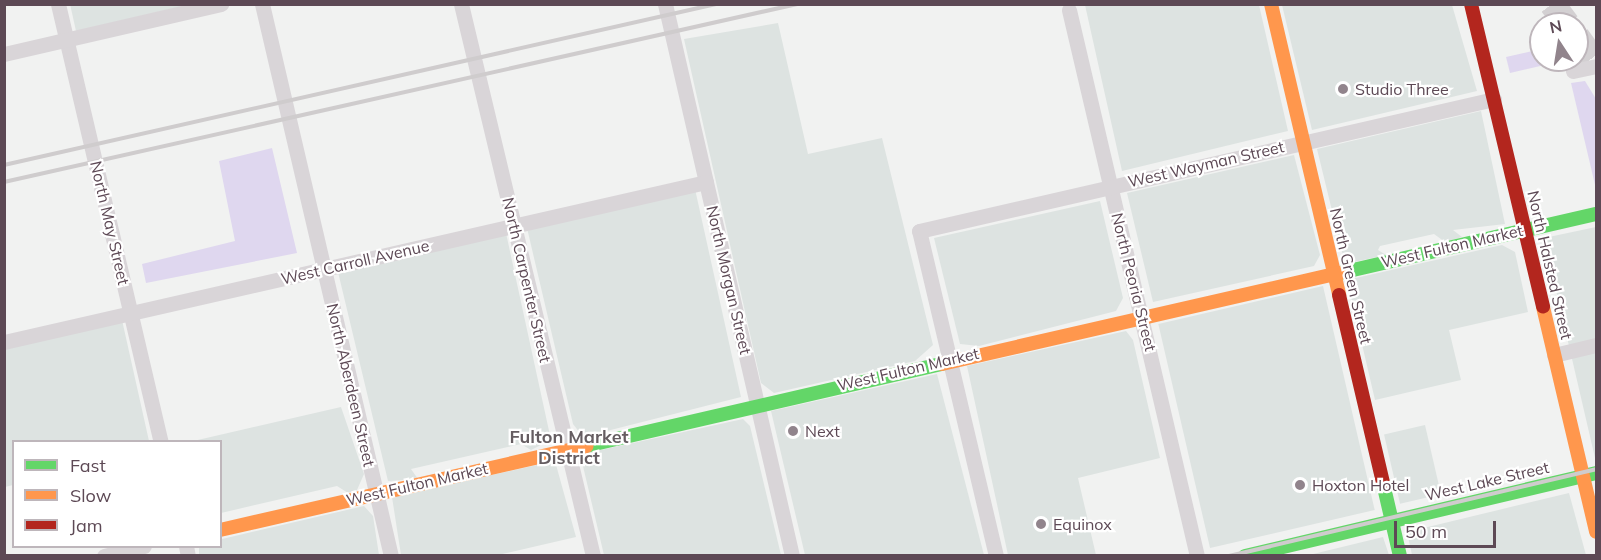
<!DOCTYPE html>
<style>
body{margin:0}
#map{position:relative;width:1601px;height:560px;overflow:hidden;background:#f1f2f1;font-family:Mulish,sans-serif}
div>[style]{position:absolute}
[style*='--x']{left:calc(var(--x)*1px);top:calc(var(--y)*1px);width:calc(var(--w)*1px);rotate:calc(var(--a)*1deg)}
.commercial>*{inset:0;background:#dde3e1;transform-origin:0 0}
.green>*{inset:0;background:#dfd7ef}
.highway-tunnel>*{height:26px;margin-top:-13px;transform-origin:0;background:repeating-linear-gradient(90deg,#d3d0d2 0 26px,transparent 0 39px)}
.street>*{height:15px;margin:-7.5px;padding:0 7.5px;transform-origin:7.5px;border-radius:7.5px;background:#d9d5d8}
.fast>*{height:14px;margin:-7px;padding:0 7px;transform-origin:7px;border-radius:7px;background:#63d668}
.slow>*{height:14px;margin:-7px;padding:0 7px;transform-origin:7px;border-radius:7px;background:#ff974d}
.jam>*{height:14px;margin:-7px;padding:0 7px;transform-origin:7px;border-radius:7px;background:#b3261e}
.rail>*{height:4px;margin:-2px;padding:0 2px;transform-origin:2px;border-radius:2px;background:#cfcccd}
.dots>*{width:16px;height:16px;translate:-50% -50%;box-sizing:border-box;border:3px solid #fff;border-radius:50%}
span{translate:-50% -50%;white-space:nowrap;text-align:center;line-height:1.15;-webkit-text-stroke:4.5px #fff;paint-order:stroke}
.poi-label{font-size:16px;color:#5d4955}
.left{translate:0 -50%;text-align:left}
.street-label{font-size:16px;color:#5d4955}
.neighbourhood-label{font-size:18px;color:#655d61;font-weight:700}
.frame{position:absolute;inset:0;border:6px solid #5d4955;pointer-events:none}
.legend{position:absolute;left:12px;top:440px;width:210px;height:108px;box-sizing:border-box;background:#fff;border:2px solid #beb6bb;margin:0;padding:8px 10px;list-style:none;font-size:18px;color:#5d4955}
.legend li{display:flex;align-items:center;gap:12px;height:30px}
.legend b{width:30px;border:2px solid #beb6bb}
.north{position:absolute;left:1529px;top:12px;width:60px;height:60px;box-sizing:border-box;background:#fff;border:2px solid #beb6bb;border-radius:50%;rotate:348deg;font-size:16px;font-weight:700;line-height:24px;text-align:center;color:#5d4955}
.north::after{content:'';display:block;margin:auto;width:21px;height:27px;background:#91848c;clip-path:polygon(50% 0,100% 100%,50% 72%,0 100%)}
.scale{position:absolute;left:1394px;top:521px;width:102px;height:27px;box-sizing:border-box;border:3px solid #5d4955;border-top:0;padding-left:8px;font-size:18px;line-height:21px;white-space:nowrap;color:#5d4955;-webkit-text-stroke:4px #fff;paint-order:stroke}
</style>
<div id="map">
<div class="commercial">
<i style="clip-path:polygon(70px 4px,188px 5px,76px 31px)"></i>
<i style="clip-path:polygon(1085px 5px,1259px 5px,1288px 131px,1122px 171px)"></i>
<i style="clip-path:polygon(1282px 5px,1452px 5px,1477px 91px,1312px 130px)"></i>
<i style="clip-path:polygon(778px 23px,808px 154px,882px 138px,933px 345px,915px 361px,774px 393px,761px 383px,684px 39px)"></i>
<i style="clip-path:polygon(1481px 111px,1505px 224px,1453px 230px,1462px 237px,1445px 242px,1434px 234px,1380px 246px,1378px 250px,1386px 255px,1345px 264px,1317px 149px)"></i>
<i style="clip-path:polygon(1294px 155px,1320px 255px,1314px 266px,1153px 302px,1127px 193px)"></i>
<i style="clip-path:polygon(695px 189px,741px 397px,583px 437px,573px 424px,527px 228px)"></i>
<i style="clip-path:polygon(1100px 201px,1123px 298px,1116px 311px,979px 346px,960px 344px,934px 238px)"></i>
<i style="clip-path:polygon(1596px 227px,1596px 458px,1595px 458px,1544px 238px)"></i>
<i style="clip-path:polygon(506px 233px,551px 440px,531px 450px,521px 444px,411px 469px,418px 479px,388px 481px,338px 272px)"></i>
<i style="clip-path:polygon(1502px 245px,1515px 252px,1528px 312px,1449px 330px,1461px 380px,1375px 400px,1347px 280px)"></i>
<i style="left:1323px;top:286px;width:230px;height:169px;rotate:77deg"></i>
<i style="clip-path:polygon(122px 320px,149px 441px,14px 442px,13px 485px,5px 487px,4px 347px)"></i>
<i style="clip-path:polygon(1126px 331px,1133px 340px,1160px 458px,1078px 478px,1096px 555px,1008px 555px,967px 366px)"></i>
<i style="clip-path:polygon(937px 374px,984px 555px,805px 555px,771px 411px)"></i>
<i style="clip-path:polygon(341px 407px,364px 474px,357px 490px,348px 493px,337px 486px,221px 513px,220px 442px,189px 442px)"></i>
<i style="clip-path:polygon(743px 419px,750px 426px,781px 555px,604px 555px,582px 462px,587px 453px)"></i>
<i style="left:1425px;top:425px;width:71px;height:42px;rotate:77deg"></i>
<i style="clip-path:polygon(555px 461px,576px 537px,498px 555px,401px 555px,392px 497px)"></i>
<i style="clip-path:polygon(1569px 493px,1586px 555px,1412px 555px,1407px 532px)"></i>
<i style="clip-path:polygon(364px 506px,373px 516px,379px 555px,199px 556px,199px 547px,220px 546px,222px 539px)"></i>
<i style="clip-path:polygon(1383px 537px,1389px 555px,1305px 556px)"></i>
</div>
<div class="green">
<i style="clip-path:polygon(1541px 49px,1541px 60px,1562px 61px,1510px 73px,1506px 57px)"></i>
<i style="clip-path:polygon(1585px 81px,1596px 99px,1596px 189px,1571px 83px)"></i>
<i style="clip-path:polygon(272px 148px,297px 253px,146px 283px,142px 264px,235px 241px,219px 161px)"></i>
</div>
<div class="highway-tunnel">
<i style="--x:1552;--y:4;--w:25;--a:53"></i>
<i style="--x:1577;--y:37;--w:32;--a:54"></i>
</div>
<div class="street">
<i style="--x:58;--y:4;--w:450;--a:76.8"></i>
<i style="--x:262;--y:4;--w:567;--a:76.85"></i>
<i style="--x:461;--y:4;--w:568;--a:76.55"></i>
<i style="--x:665;--y:4;--w:566;--a:77.04"></i>
<i style="--x:1069;--y:10;--w:561;--a:76.81"></i>
<i style="--x:4;--y:54;--w:223;--a:-13"></i>
<i style="--x:1573;--y:71;--w:24;--a:-12"></i>
<i style="--x:4;--y:342;--w:720;--a:-12.84"></i>
<i style="--x:1554;--y:355;--w:43;--a:-13.4"></i>
<i style="--x:186;--y:546;--w:10;--a:79"></i>
<i style="--x:104;--y:556;--w:41;--a:-14"></i>
<i style="--x:996;--y:556;--w:334;--a:-103.3"></i>
<i style="--x:919;--y:231;--w:590;--a:-12.93"></i>
</div>
<div class="fast">
<i style="--x:1340;--y:273;--w:263;--a:-13"></i>
<i style="--x:586;--y:446;--w:365;--a:-13"></i>
<i style="--x:1383;--y:483;--w:75;--a:76.9"></i>
<i style="--x:1245;--y:556;--w:361;--a:-13.3"></i>
</div>
<div class="slow">
<i style="--x:1271;--y:4;--w:299;--a:76.8"></i>
<i style="--x:1543;--y:307;--w:231;--a:76.7"></i>
<i style="--x:942;--y:364;--w:408;--a:-12.9"></i>
<i style="--x:220;--y:530;--w:376;--a:-12.9"></i>
</div>
<div class="jam">
<i style="--x:1471;--y:4;--w:311;--a:76.6"></i>
<i style="--x:1339;--y:295;--w:193;--a:76.8"></i>
</div>
<div class="rail">
<i style="--x:4;--y:165;--w:730;--a:-12.74"></i>
<i style="--x:4;--y:182;--w:813;--a:-12.65"></i>
<i style="--x:1229;--y:556;--w:377;--a:-13.3"></i>
</div>
<div class="dots">
<i style="left:1343px;top:89px;background:#91848c"></i>
<i style="left:793px;top:431px;background:#91848c"></i>
<i style="left:1300px;top:485px;background:#91848c"></i>
<i style="left:1041px;top:524px;background:#91848c"></i>
</div>
<div class="poi-label">
<span class="left" style="left:1355px;top:89px">Studio Three</span>
<span class="left" style="left:805px;top:431px">Next</span>
<span class="left" style="left:1312px;top:485px">Hoxton Hotel</span>
<span class="left" style="left:1053px;top:524px">Equinox</span>
</div>
<div class="street-label">
<span style="left:1206px;top:164px;rotate:-13deg">West Wayman Street</span>
<span style="left:110px;top:223px;rotate:77deg">North May Street</span>
<span style="left:1452px;top:246px;rotate:-13deg">West Fulton Market</span>
<span style="left:355px;top:262px;rotate:-13deg">West Carroll Avenue</span>
<span style="left:1550px;top:265px;rotate:77deg">North Halsted Street</span>
<span style="left:1351px;top:276px;rotate:77deg">North Green Street</span>
<span style="left:527px;top:280px;rotate:77deg">North Carpenter Street</span>
<span style="left:729px;top:280px;rotate:77deg">North Morgan Street</span>
<span style="left:1134px;top:282px;rotate:76deg">North Peoria Street</span>
<span style="left:908px;top:369px;rotate:-13deg">West Fulton Market</span>
<span style="left:351px;top:385px;rotate:77deg">North Aberdeen Street</span>
<span style="left:1487px;top:481px;rotate:-13deg">West Lake Street</span>
<span style="left:417px;top:484px;rotate:-13deg">West Fulton Market</span>
</div>
<div class="neighbourhood-label">
<span style="left:569px;top:448px">Fulton Market<br>District</span>
</div>
<div class="frame"></div>
<ul class="legend">
<li><b style="height:8px;background:#63d668"></b>Fast</li>
<li><b style="height:8px;background:#ff974d"></b>Slow</li>
<li><b style="height:8px;background:#b3261e"></b>Jam</li>
</ul>
<div class="north">N</div>
<div class="scale">50 m</div>
</div>
